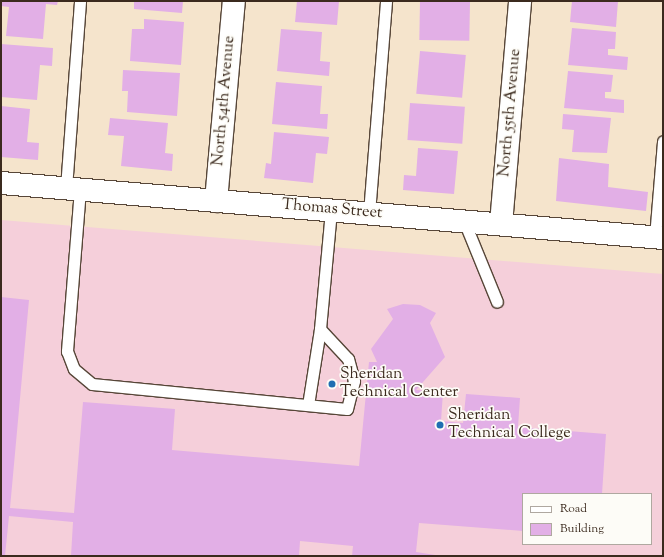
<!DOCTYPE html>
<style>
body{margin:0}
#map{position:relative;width:664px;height:557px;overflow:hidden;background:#f5e4cc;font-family:"Sorts Mill Goudy",serif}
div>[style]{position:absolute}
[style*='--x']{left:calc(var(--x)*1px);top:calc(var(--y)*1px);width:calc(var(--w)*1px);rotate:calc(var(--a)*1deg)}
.built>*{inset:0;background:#f5cfda}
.building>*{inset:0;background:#e2afe6;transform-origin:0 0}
.roads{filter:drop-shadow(1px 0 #574638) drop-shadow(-1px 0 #574638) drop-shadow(0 1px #574638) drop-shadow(0 -1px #574638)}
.lane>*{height:11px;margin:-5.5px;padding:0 5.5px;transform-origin:5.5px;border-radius:5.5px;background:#fff}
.street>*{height:22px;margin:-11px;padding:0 11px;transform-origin:11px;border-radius:11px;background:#fff}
.dots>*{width:11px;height:11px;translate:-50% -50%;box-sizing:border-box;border:2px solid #fdfcf7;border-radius:50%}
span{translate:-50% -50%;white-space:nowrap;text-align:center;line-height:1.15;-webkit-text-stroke:3.5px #fdfcf7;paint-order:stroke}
.street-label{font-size:16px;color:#3b2a1e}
.poi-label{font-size:16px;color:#3b2a1e}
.left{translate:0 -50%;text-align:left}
.frame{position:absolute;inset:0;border:2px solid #3b2a1e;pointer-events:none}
.legend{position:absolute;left:522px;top:493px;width:130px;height:52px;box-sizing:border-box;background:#fdfcf7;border:1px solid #afa8a0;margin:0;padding:5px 7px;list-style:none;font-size:12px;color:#3b2a1e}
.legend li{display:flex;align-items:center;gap:8px;height:20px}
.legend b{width:20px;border:1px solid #afa8a0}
</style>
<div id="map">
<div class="built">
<i style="clip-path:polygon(evenodd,1px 220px,663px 274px,663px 556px,1px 556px,1px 220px,523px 494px,651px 494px,651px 544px,523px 544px,523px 494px)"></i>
</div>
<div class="building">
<i style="clip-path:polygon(1px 1px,58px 1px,57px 5px,46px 4px,43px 39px,6px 36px,9px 7px,1px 6px)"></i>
<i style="clip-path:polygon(134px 1px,183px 1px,182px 13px,134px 9px)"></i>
<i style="clip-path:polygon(297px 1px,339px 1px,337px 25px,295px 22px)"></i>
<i style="left:420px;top:1px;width:50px;height:39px;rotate:1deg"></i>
<i style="clip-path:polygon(572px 1px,618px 1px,616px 27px,570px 22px)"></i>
<i style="clip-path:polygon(144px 19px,184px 22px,181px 65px,130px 61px,132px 29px,144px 29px)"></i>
<i style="clip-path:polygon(572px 28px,616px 32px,615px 49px,608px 49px,608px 55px,628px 57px,627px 70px,568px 65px)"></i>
<i style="clip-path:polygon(281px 29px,322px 32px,320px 61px,330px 62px,329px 76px,277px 71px)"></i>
<i style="clip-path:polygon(1px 44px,53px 48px,52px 66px,40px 65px,37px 100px,1px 97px)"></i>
<i style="left:420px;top:51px;width:46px;height:43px;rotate:5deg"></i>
<i style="clip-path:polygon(123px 70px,180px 73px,177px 116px,127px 112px,128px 91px,122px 91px)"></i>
<i style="clip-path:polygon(568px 71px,613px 75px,611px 92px,605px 92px,605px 98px,624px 100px,624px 113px,564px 108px)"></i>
<i style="clip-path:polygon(276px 82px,322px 86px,320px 114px,328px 114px,327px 129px,272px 124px)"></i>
<i style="left:410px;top:103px;width:55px;height:37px;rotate:4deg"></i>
<i style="clip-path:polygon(1px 106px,30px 109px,27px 142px,39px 143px,38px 160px,1px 157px)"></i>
<i style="clip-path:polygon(563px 114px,611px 118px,607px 153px,572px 152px,574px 130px,562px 129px)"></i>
<i style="clip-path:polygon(110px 118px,168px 123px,165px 153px,173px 154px,172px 171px,121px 166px,124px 136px,108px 135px)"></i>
<i style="clip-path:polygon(274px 132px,329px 137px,327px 154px,316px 153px,313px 183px,264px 178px,266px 163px,271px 164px)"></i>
<i style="clip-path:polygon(418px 148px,458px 151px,454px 194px,403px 190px,404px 175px,416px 176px)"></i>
<i style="clip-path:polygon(559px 158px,609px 164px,608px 187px,648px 192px,646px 211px,556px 201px)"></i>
<i style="clip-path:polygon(1px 297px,29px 300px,10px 508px,74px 513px,83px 402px,175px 409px,172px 450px,359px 466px,369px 362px,377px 362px,371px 349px,393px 319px,387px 309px,403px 304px,420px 305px,436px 313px,430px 323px,445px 357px,416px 390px,443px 392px,441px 421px,463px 423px,466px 394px,520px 398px,518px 427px,606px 434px,602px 494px,523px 494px,523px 531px,419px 523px,416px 552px,442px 556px,352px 556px,353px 546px,300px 541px,299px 556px,71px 556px,73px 522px,9px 516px,5px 556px,1px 556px)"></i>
</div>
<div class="roads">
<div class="lane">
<i style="--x:66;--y:188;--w:188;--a:-85.7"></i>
<i style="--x:80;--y:189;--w:163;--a:94.6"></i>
<i style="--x:67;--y:351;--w:19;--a:69"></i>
<i style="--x:74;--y:369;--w:23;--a:40"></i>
<i style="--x:92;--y:384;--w:256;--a:5.6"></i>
<i style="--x:347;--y:409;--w:29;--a:-76"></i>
<i style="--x:354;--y:381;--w:23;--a:-105"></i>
<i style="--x:348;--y:359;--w:41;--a:-133"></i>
<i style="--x:369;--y:213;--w:213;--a:-85.4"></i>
<i style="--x:464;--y:221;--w:87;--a:67.8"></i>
<i style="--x:655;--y:237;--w:96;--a:-85.2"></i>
<i style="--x:308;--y:405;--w:77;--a:-81"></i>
<i style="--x:320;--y:329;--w:120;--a:-84.7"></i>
</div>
<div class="street">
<i style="--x:1;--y:183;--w:664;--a:4.75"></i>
<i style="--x:216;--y:201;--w:201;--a:-84.9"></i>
<i style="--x:501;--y:224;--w:224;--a:-85.1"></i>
</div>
</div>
<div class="dots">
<i style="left:332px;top:384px;background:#1f6fb2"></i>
<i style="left:440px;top:425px;background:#1f6fb2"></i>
</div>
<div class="street-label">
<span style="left:225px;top:101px;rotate:-85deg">North 54th Avenue</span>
<span style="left:511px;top:113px;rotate:-85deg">North 55th Avenue</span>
<span style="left:332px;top:210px;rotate:5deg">Thomas Street</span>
</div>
<div class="poi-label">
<span class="left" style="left:340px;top:384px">Sheridan<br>Technical Center</span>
<span class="left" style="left:448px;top:425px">Sheridan<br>Technical College</span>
</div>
<div class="frame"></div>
<ul class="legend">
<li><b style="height:5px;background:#fff"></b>Road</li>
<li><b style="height:11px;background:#e2afe6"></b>Building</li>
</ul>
</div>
